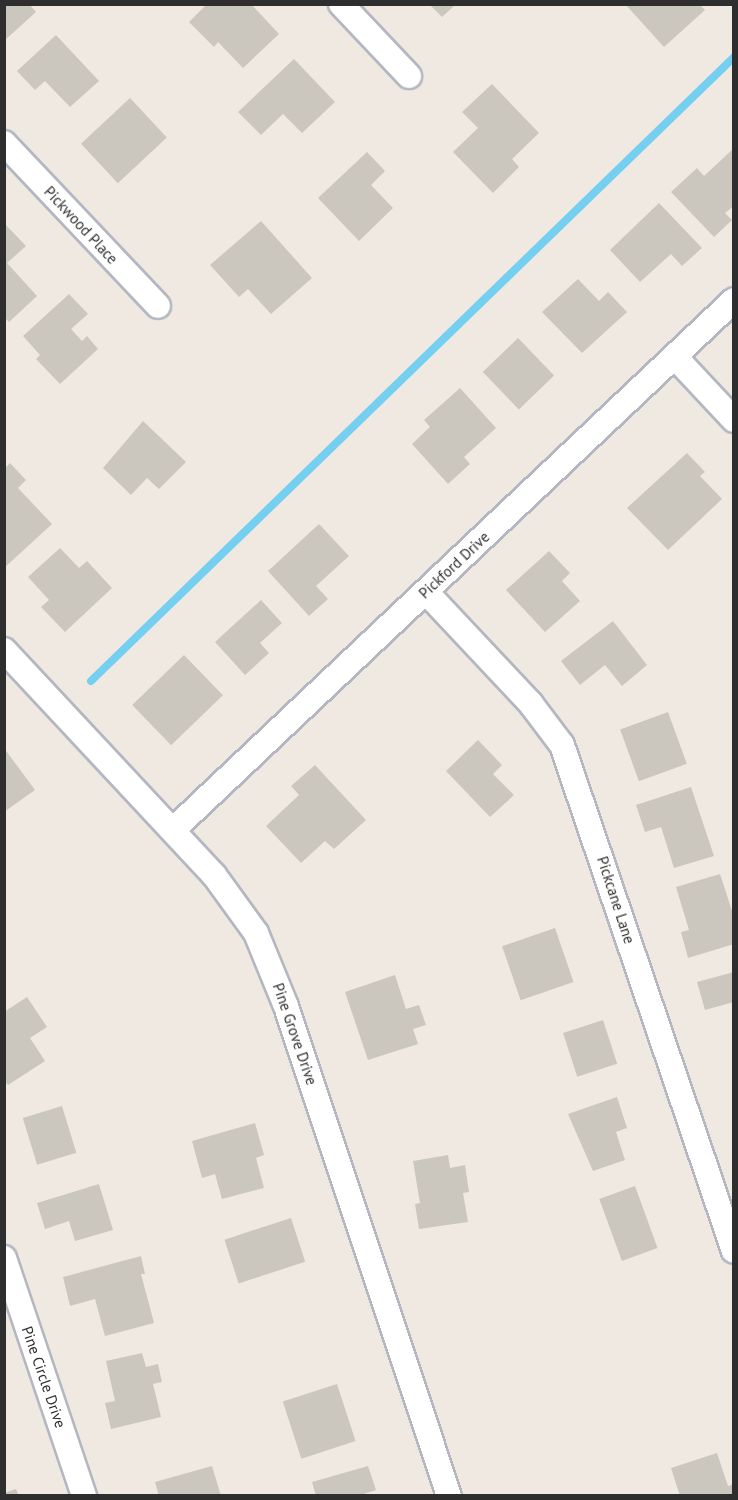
<!DOCTYPE html>
<style>
body{margin:0}
#map{position:relative;width:738px;height:1500px;overflow:hidden;background:#efe9e1;font-family:"PT Sans",sans-serif}
div>[style]{position:absolute}
[style*='--x']{left:calc(var(--x)*1px);top:calc(var(--y)*1px);width:calc(var(--w)*1px);rotate:calc(var(--a)*1deg)}
.stream>*{height:8px;margin:-4px;padding:0 4px;transform-origin:4px;border-radius:4px;background:#75cff0}
.building>*{inset:0;background:#cbc7bf;transform-origin:0 0}
.roads{filter:drop-shadow(2px 0 #b4b7c1) drop-shadow(-2px 0 #b4b7c1) drop-shadow(0 2px #b4b7c1) drop-shadow(0 -2px #b4b7c1)}
.minor>*{height:24px;margin:-12px;padding:0 12px;transform-origin:12px;border-radius:12px;background:#fff}
span{translate:-50% -50%;white-space:nowrap;text-align:center;line-height:1.15;-webkit-text-stroke:4.5px #fff;paint-order:stroke}
.street-label{font-size:15px;color:#2e2e2e}
.frame{position:absolute;inset:0;border:6px solid #2e2e2e;pointer-events:none}
</style>
<div id="map">
<div class="stream">
<i style="--x:91;--y:681;--w:896;--a:-44.14"></i>
</div>
<div class="building">
<i style="clip-path:polygon(4px 4px,29px 4px,36px 12px,4px 41px)"></i>
<i style="clip-path:polygon(207px 4px,251px 4px,279px 34px,243px 68px,218px 42px,214px 47px,189px 22px)"></i>
<i style="clip-path:polygon(625px 4px,699px 4px,705px 10px,664px 47px)"></i>
<i style="clip-path:polygon(430px 5px,455px 5px,442px 17px)"></i>
<i style="clip-path:polygon(56px 35px,99px 81px,70px 107px,45px 81px,35px 90px,17px 71px)"></i>
<i style="clip-path:polygon(294px 59px,335px 102px,302px 133px,283px 114px,261px 135px,238px 112px)"></i>
<i style="clip-path:polygon(492px 84px,539px 133px,512px 159px,519px 167px,493px 193px,453px 152px,478px 128px,462px 112px)"></i>
<i style="left:130px;top:98px;width:54px;height:67px;rotate:47deg"></i>
<i style="clip-path:polygon(734px 148px,734px 206px,725px 213px,732px 220px,714px 237px,671px 192px,697px 168px,704px 176px)"></i>
<i style="clip-path:polygon(367px 152px,385px 171px,371px 185px,393px 208px,359px 241px,318px 198px)"></i>
<i style="clip-path:polygon(659px 203px,702px 248px,682px 266px,671px 254px,640px 282px,610px 250px)"></i>
<i style="clip-path:polygon(261px 221px,312px 278px,271px 314px,248px 289px,239px 297px,210px 265px)"></i>
<i style="clip-path:polygon(6px 225px,26px 246px,7px 263px,37px 296px,9px 322px,4px 317px)"></i>
<i style="clip-path:polygon(578px 279px,599px 301px,608px 292px,627px 312px,582px 353px,542px 312px)"></i>
<i style="clip-path:polygon(69px 294px,88px 314px,71px 329px,82px 341px,87px 336px,98px 349px,60px 384px,36px 359px,40px 355px,23px 336px)"></i>
<i style="left:518px;top:338px;width:52px;height:49px;rotate:46deg"></i>
<i style="clip-path:polygon(460px 388px,496px 428px,464px 457px,470px 464px,448px 484px,412px 444px,430px 427px,424px 420px)"></i>
<i style="clip-path:polygon(143px 421px,186px 462px,159px 489px,147px 478px,131px 495px,103px 468px)"></i>
<i style="clip-path:polygon(687px 453px,705px 472px,700px 476px,722px 499px,668px 550px,627px 508px)"></i>
<i style="clip-path:polygon(10px 463px,26px 480px,18px 488px,52px 524px,4px 568px,4px 469px)"></i>
<i style="clip-path:polygon(319px 524px,349px 556px,316px 586px,328px 599px,309px 616px,268px 571px)"></i>
<i style="clip-path:polygon(60px 548px,79px 568px,87px 561px,112px 588px,65px 632px,41px 607px,49px 600px,28px 577px)"></i>
<i style="clip-path:polygon(549px 551px,570px 573px,562px 581px,580px 601px,545px 632px,506px 590px)"></i>
<i style="clip-path:polygon(261px 600px,282px 623px,260px 643px,269px 653px,245px 675px,215px 642px)"></i>
<i style="clip-path:polygon(613px 621px,647px 665px,622px 686px,605px 665px,580px 685px,561px 661px)"></i>
<i style="left:184px;top:655px;width:56px;height:72px;rotate:46deg"></i>
<i style="left:668px;top:712px;width:55px;height:51px;rotate:70deg"></i>
<i style="clip-path:polygon(478px 740px,502px 765px,493px 774px,514px 795px,490px 817px,446px 771px)"></i>
<i style="clip-path:polygon(4px 748px,35px 790px,4px 812px)"></i>
<i style="clip-path:polygon(315px 765px,366px 820px,334px 849px,325px 841px,301px 863px,266px 826px,299px 795px,291px 786px)"></i>
<i style="clip-path:polygon(691px 787px,714px 856px,674px 868px,661px 827px,645px 832px,636px 805px)"></i>
<i style="clip-path:polygon(720px 874px,734px 917px,734px 944px,688px 958px,681px 932px,689px 930px,676px 887px)"></i>
<i style="left:555px;top:928px;width:57px;height:56px;rotate:71deg"></i>
<i style="clip-path:polygon(734px 972px,734px 1002px,705px 1010px,697px 982px)"></i>
<i style="clip-path:polygon(395px 975px,406px 1009px,419px 1005px,426px 1025px,413px 1029px,418px 1044px,368px 1060px,345px 992px)"></i>
<i style="clip-path:polygon(27px 997px,47px 1027px,30px 1038px,45px 1061px,8px 1085px,4px 1080px,4px 1012px)"></i>
<i style="left:603px;top:1020px;width:46px;height:42px;rotate:72deg"></i>
<i style="clip-path:polygon(617px 1097px,627px 1128px,616px 1132px,625px 1160px,593px 1171px,568px 1114px)"></i>
<i style="left:62px;top:1106px;width:49px;height:41px;rotate:73deg"></i>
<i style="clip-path:polygon(255px 1123px,264px 1155px,256px 1158px,264px 1188px,222px 1199px,215px 1174px,202px 1178px,192px 1141px)"></i>
<i style="clip-path:polygon(448px 1155px,450px 1168px,465px 1165px,469px 1192px,463px 1193px,468px 1222px,419px 1229px,415px 1204px,420px 1203px,413px 1161px)"></i>
<i style="clip-path:polygon(99px 1184px,113px 1230px,75px 1241px,69px 1221px,45px 1229px,37px 1203px)"></i>
<i style="left:635px;top:1186px;width:66px;height:38px;rotate:70deg"></i>
<i style="left:291px;top:1218px;width:46px;height:70px;rotate:72deg"></i>
<i style="clip-path:polygon(141px 1256px,145px 1274px,141px 1274px,154px 1323px,105px 1336px,95px 1299px,70px 1306px,63px 1277px)"></i>
<i style="clip-path:polygon(142px 1353px,146px 1367px,158px 1364px,162px 1382px,153px 1384px,161px 1417px,111px 1429px,105px 1403px,115px 1401px,106px 1361px)"></i>
<i style="left:337px;top:1384px;width:60px;height:57px;rotate:72deg"></i>
<i style="clip-path:polygon(717px 1453px,728px 1486px,734px 1484px,734px 1496px,680px 1496px,671px 1468px)"></i>
<i style="clip-path:polygon(212px 1466px,221px 1496px,159px 1496px,155px 1482px)"></i>
<i style="clip-path:polygon(368px 1466px,376px 1490px,358px 1496px,316px 1496px,312px 1482px)"></i>
<i style="clip-path:polygon(16px 1489px,19px 1496px,4px 1496px,4px 1493px)"></i>
</div>
<div class="roads">
<div class="minor">
<i style="--x:341;--y:4;--w:99;--a:46.6"></i>
<i style="--x:4;--y:143;--w:224;--a:46.6"></i>
<i style="--x:675;--y:357;--w:86;--a:46.9"></i>
<i style="--x:426;--y:592;--w:154;--a:46.8"></i>
<i style="--x:531;--y:704;--w:51;--a:52.9"></i>
<i style="--x:562;--y:745;--w:534;--a:71.23"></i>
<i style="--x:4;--y:650;--w:308;--a:47"></i>
<i style="--x:214;--y:875;--w:72;--a:54.1"></i>
<i style="--x:256;--y:933;--w:79;--a:67.7"></i>
<i style="--x:286;--y:1006;--w:516;--a:71.6"></i>
<i style="--x:174;--y:829;--w:770;--a:-43.37"></i>
<i style="--x:4;--y:1258;--w:251;--a:71.4"></i>
</div>
</div>
<div class="street-label">
<span style="left:81px;top:225px;rotate:47deg">Pickwood Place</span>
<span style="left:454px;top:565px;rotate:-43deg">Pickford Drive</span>
<span style="left:616px;top:900px;rotate:72deg">Pickcane Lane</span>
<span style="left:295px;top:1034px;rotate:71deg">Pine Grove Drive</span>
<span style="left:44px;top:1377px;rotate:71deg">Pine Circle Drive</span>
</div>
<div class="frame"></div>
</div>
